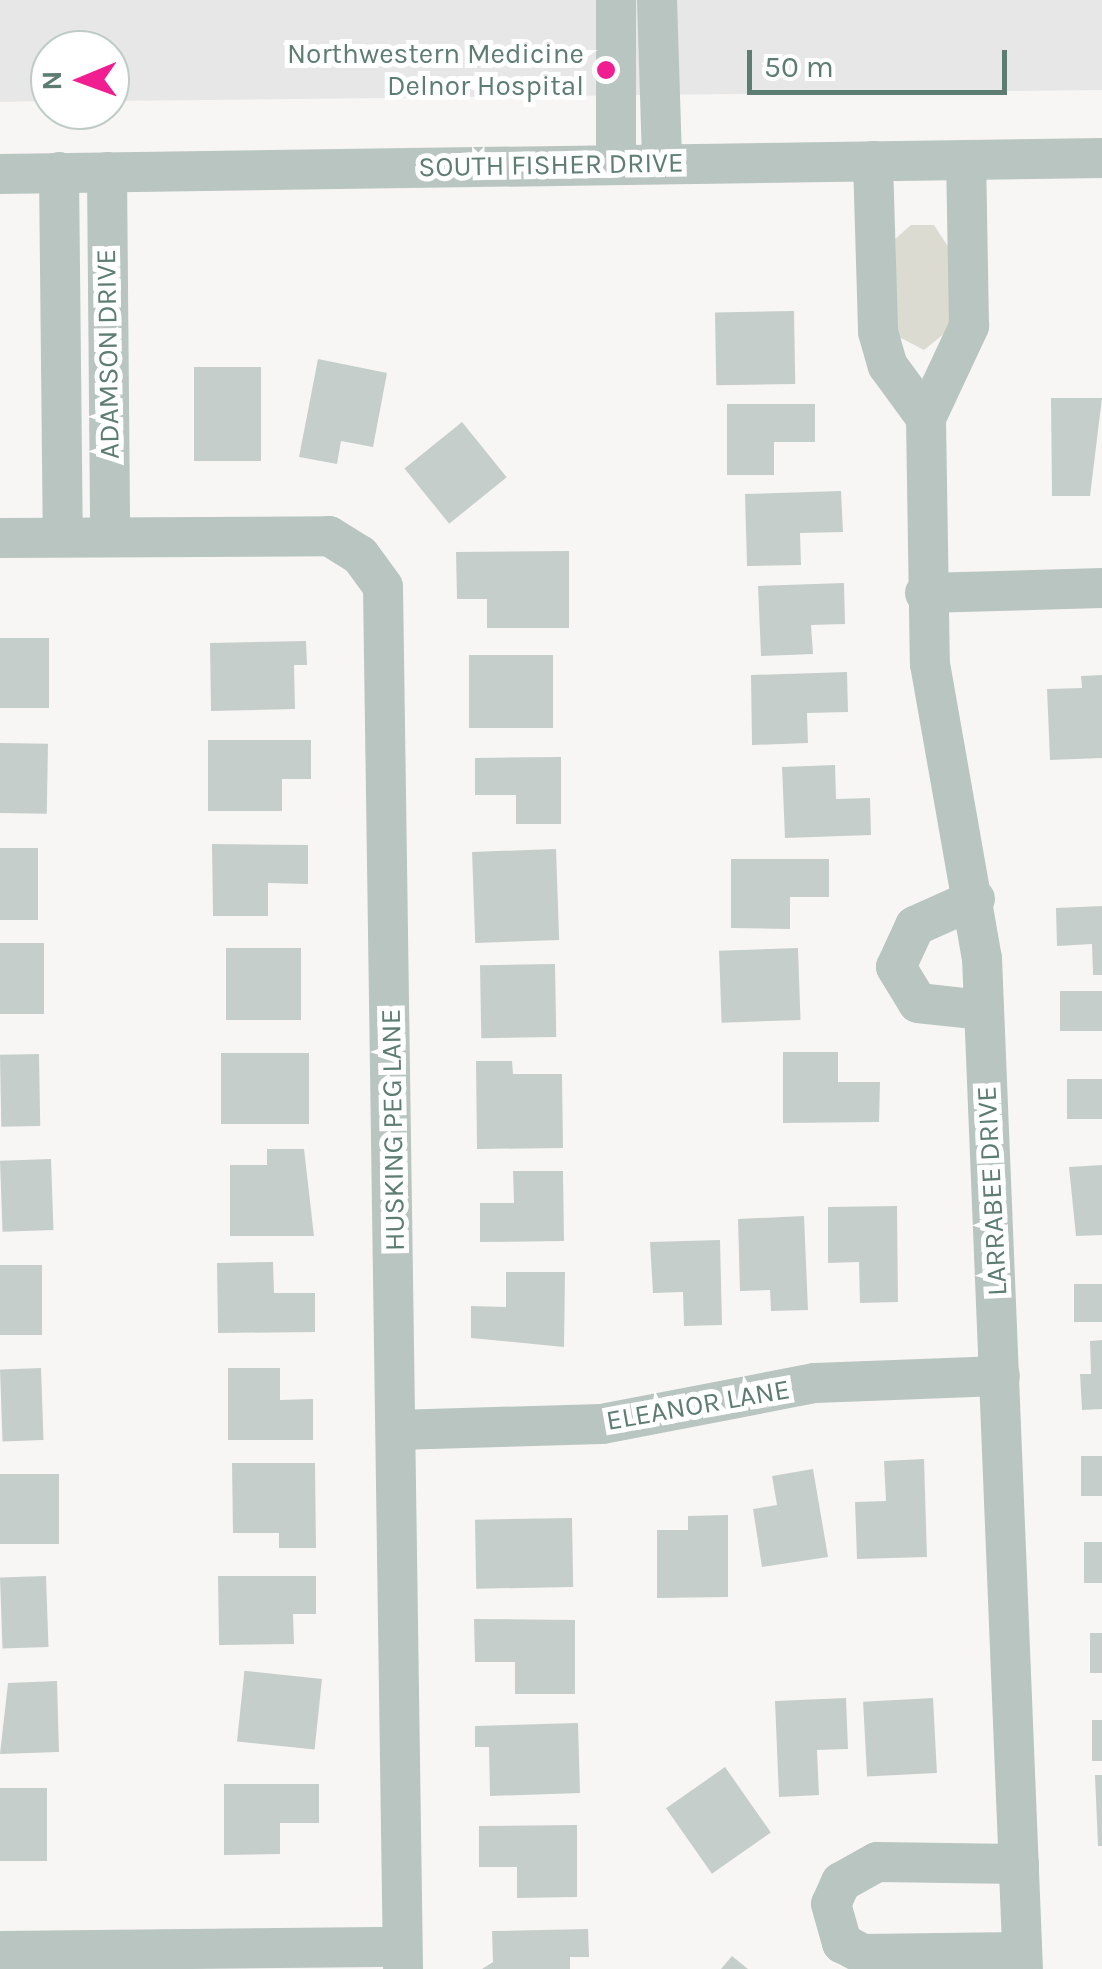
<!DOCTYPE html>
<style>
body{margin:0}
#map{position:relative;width:1102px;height:1969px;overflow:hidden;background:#f8f6f5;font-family:Karla,sans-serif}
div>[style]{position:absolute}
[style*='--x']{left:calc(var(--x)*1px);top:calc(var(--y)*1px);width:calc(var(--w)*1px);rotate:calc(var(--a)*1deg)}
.built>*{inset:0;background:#e6e7e6}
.green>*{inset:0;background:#dcdbd1}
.building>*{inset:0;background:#c6cecb;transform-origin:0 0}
.minor>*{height:40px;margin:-20px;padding:0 20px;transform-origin:20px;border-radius:20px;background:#b9c5c1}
.dots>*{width:28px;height:28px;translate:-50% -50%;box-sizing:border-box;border:5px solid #fff;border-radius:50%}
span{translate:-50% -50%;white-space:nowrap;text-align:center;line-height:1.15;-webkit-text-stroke:10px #fff;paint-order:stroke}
.poi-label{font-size:28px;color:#5d7d72}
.right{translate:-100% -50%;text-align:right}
.street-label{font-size:28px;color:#5d7d72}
.north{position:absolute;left:30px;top:30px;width:100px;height:100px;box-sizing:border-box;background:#fff;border:2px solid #becbc7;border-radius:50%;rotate:269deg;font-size:28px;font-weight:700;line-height:40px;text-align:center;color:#5d7d72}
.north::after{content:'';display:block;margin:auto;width:35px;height:45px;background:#f01e91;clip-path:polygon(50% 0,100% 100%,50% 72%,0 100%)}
.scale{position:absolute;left:747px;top:50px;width:260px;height:45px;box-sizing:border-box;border:5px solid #5d7d72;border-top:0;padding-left:12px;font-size:30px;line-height:35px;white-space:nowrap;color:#5d7d72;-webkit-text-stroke:8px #fff;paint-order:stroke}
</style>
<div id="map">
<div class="built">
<i style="clip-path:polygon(0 0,1102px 0,1102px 90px,110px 101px,110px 50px,50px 50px,50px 101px,0 102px)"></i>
</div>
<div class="green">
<i style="clip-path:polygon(911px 225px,934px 225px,949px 248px,950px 329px,924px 350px,897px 336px,895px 239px)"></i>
</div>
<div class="building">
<i style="left:794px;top:311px;width:73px;height:79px;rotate:89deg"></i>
<i style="clip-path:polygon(318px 359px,387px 373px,373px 447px,341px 441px,337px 464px,299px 457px)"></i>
<i style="left:194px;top:367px;width:67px;height:94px"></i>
<i style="clip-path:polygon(1051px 398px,1102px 398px,1090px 496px,1052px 496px)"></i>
<i style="clip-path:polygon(727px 404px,815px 404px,815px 442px,774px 442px,774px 475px,727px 475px)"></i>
<i style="left:462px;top:422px;width:71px;height:74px;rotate:51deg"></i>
<i style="clip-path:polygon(841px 491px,843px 532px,800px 533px,801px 565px,747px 566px,745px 494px)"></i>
<i style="clip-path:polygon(569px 551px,569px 628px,487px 628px,487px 599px,457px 599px,456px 552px)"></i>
<i style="clip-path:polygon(844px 583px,845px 624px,811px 625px,813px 654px,761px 656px,758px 586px)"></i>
<i style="left:0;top:638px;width:49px;height:70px"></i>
<i style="clip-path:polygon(306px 641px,307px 665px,294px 665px,295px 709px,211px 711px,210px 643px)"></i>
<i style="left:469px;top:655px;width:84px;height:73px"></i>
<i style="clip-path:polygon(847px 672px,848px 712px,807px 713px,808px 743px,752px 745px,751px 675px)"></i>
<i style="clip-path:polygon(1102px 675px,1102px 758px,1050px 760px,1047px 689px,1082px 688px,1081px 676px)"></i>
<i style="clip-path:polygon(208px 740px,311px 740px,311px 779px,282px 779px,282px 811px,208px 811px)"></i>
<i style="left:0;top:743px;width:48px;height:70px;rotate:1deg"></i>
<i style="clip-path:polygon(561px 757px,561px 824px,516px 824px,516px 795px,475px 795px,475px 758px)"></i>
<i style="clip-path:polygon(835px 765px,836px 799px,870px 798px,871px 835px,785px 838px,782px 767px)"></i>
<i style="clip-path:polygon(212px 844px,308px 845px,308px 884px,268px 883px,268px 916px,213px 916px)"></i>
<i style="left:0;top:848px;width:38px;height:72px"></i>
<i style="left:556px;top:849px;width:91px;height:84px;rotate:88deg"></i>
<i style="clip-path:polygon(731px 859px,829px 859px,829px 897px,790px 897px,790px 929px,731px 928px)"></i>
<i style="clip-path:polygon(1102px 906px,1102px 975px,1093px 975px,1092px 944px,1057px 946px,1056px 908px)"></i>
<i style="left:0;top:943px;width:44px;height:71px"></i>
<i style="left:226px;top:948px;width:75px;height:72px"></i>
<i style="left:798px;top:948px;width:72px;height:79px;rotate:88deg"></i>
<i style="left:555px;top:964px;width:73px;height:75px;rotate:89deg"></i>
<i style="left:1102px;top:991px;width:40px;height:42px;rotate:90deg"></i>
<i style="clip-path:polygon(783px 1052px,838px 1052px,838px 1082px,880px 1082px,879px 1122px,783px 1123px)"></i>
<i style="left:309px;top:1053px;width:71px;height:88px;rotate:90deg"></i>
<i style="left:39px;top:1054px;width:72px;height:39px;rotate:89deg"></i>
<i style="clip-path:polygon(476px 1061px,512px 1061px,513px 1074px,562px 1074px,563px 1148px,477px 1149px)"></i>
<i style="left:1102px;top:1079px;width:40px;height:35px;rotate:90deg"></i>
<i style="clip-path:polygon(267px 1149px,304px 1149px,314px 1236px,230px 1236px,230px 1165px,267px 1165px)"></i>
<i style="left:51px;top:1159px;width:71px;height:51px;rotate:88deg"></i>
<i style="clip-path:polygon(1102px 1165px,1102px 1235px,1076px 1236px,1069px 1167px)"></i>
<i style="clip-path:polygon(513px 1171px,563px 1171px,564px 1241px,480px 1242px,480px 1203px,514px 1203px)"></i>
<i style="clip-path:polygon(897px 1206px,898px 1302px,860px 1303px,859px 1262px,828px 1263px,828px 1207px)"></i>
<i style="clip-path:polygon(804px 1216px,808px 1310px,771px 1311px,770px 1290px,740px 1291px,738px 1219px)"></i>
<i style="clip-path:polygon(720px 1240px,722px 1325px,684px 1326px,683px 1292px,653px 1293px,650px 1242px)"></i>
<i style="clip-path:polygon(273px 1262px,274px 1293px,315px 1293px,315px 1332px,218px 1333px,217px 1263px)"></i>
<i style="left:0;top:1265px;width:42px;height:70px"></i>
<i style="clip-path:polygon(506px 1272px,565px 1272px,564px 1347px,471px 1338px,471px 1306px,506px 1307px)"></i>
<i style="left:1102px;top:1284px;width:38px;height:28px;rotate:90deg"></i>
<i style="clip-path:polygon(1102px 1340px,1102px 1409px,1082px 1410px,1080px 1374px,1091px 1374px,1090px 1341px)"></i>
<i style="left:41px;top:1368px;width:72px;height:41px;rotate:88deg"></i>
<i style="clip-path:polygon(228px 1368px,280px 1368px,280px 1400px,313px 1399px,313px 1440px,228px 1440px)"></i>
<i style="left:1102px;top:1456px;width:40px;height:21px;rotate:90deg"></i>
<i style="clip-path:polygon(924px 1459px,927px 1557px,857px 1559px,855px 1502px,886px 1501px,884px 1461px)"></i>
<i style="clip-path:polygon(232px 1463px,315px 1463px,316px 1548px,279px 1548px,279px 1533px,233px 1533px)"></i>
<i style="clip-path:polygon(813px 1469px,828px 1557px,762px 1567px,753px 1509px,777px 1505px,772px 1476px)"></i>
<i style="left:0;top:1474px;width:59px;height:70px"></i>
<i style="clip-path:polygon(728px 1515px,728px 1597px,657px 1598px,657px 1530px,688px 1530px,688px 1516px)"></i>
<i style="left:572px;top:1518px;width:69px;height:97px;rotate:89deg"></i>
<i style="left:1084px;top:1542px;width:18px;height:41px"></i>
<i style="left:46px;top:1576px;width:71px;height:46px;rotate:88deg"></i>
<i style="clip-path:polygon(218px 1576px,316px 1576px,316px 1614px,293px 1614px,294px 1644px,219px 1645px)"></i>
<i style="clip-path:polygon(474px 1619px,575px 1620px,575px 1694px,515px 1694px,515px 1662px,475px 1662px)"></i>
<i style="left:1090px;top:1633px;width:12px;height:40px"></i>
<i style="left:322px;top:1679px;width:71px;height:78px;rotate:96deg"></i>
<i style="clip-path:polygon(57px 1681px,59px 1752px,0 1754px,8px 1683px)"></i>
<i style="clip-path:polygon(846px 1698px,848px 1749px,817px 1750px,819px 1795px,779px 1797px,775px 1701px)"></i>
<i style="left:933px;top:1698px;width:75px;height:70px;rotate:87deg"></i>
<i style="left:1092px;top:1720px;width:10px;height:41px"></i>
<i style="clip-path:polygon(578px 1723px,580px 1793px,490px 1796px,489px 1747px,475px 1747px,475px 1726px)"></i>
<i style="left:725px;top:1767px;width:80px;height:72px;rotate:55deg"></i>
<i style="clip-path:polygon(1095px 1775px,1102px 1775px,1102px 1846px,1098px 1846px)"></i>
<i style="clip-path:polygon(224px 1784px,319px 1784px,319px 1823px,280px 1823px,280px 1854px,224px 1855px)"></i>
<i style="left:47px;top:1788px;width:73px;height:47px;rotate:90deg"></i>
<i style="clip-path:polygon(577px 1825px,577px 1897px,517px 1898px,517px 1867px,479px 1867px,479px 1826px)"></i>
<i style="clip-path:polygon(588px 1929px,589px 1957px,570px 1957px,570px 1969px,482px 1969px,493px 1962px,492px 1931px)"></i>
<i style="clip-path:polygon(732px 1956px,748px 1969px,721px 1969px)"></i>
</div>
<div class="minor">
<i style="--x:657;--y:0;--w:163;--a:88.2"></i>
<i style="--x:873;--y:161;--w:171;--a:88.3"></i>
<i style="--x:878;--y:332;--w:35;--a:74"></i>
<i style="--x:888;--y:366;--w:64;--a:53.8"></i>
<i style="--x:926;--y:418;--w:102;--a:-64.9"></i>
<i style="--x:969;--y:326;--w:166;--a:-91"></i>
<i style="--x:616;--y:164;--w:164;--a:-90"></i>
<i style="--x:59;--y:172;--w:365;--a:89.4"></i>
<i style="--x:107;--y:172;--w:364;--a:89.5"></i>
<i style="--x:0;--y:174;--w:1102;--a:-0.83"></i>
<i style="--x:926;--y:418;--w:246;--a:89.1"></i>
<i style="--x:930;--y:664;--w:299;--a:80"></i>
<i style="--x:982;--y:958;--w:1012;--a:87.68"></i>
<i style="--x:0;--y:538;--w:329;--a:-0.3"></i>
<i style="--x:329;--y:536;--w:36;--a:32"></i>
<i style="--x:360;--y:555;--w:39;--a:54"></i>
<i style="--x:383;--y:587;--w:1382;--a:89.17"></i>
<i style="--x:925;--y:593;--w:177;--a:-1.6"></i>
<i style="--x:975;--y:899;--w:66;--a:155.8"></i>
<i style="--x:915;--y:926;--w:45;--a:114.9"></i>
<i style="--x:896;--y:967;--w:42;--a:58.6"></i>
<i style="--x:918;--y:1003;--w:66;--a:6.1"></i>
<i style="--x:396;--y:1430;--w:206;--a:-1.7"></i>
<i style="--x:602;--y:1424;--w:217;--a:-10.9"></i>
<i style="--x:815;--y:1383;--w:185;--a:-2.2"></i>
<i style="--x:1019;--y:1864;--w:142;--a:-179.2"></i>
<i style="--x:877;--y:1862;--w:41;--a:150.9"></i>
<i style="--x:841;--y:1882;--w:24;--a:114"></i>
<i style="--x:831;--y:1904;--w:41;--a:74.2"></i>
<i style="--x:842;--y:1943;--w:24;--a:28"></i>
<i style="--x:863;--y:1954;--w:159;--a:-0.7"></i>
<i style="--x:0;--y:1951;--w:402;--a:-0.6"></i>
</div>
<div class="dots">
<i style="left:606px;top:70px;background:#f01e91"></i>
</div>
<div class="poi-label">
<span class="right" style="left:584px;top:70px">Northwestern Medicine<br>Delnor Hospital</span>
</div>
<div class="street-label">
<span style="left:551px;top:165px;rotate:-1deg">SOUTH FISHER DRIVE</span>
<span style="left:108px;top:354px;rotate:-91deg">ADAMSON DRIVE</span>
<span style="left:393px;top:1130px;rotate:-91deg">HUSKING PEG LANE</span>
<span style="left:992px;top:1191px;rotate:-93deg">LARRABEE DRIVE</span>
<span style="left:698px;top:1405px;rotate:-10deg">ELEANOR LANE</span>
</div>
<div class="north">N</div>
<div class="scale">50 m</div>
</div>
